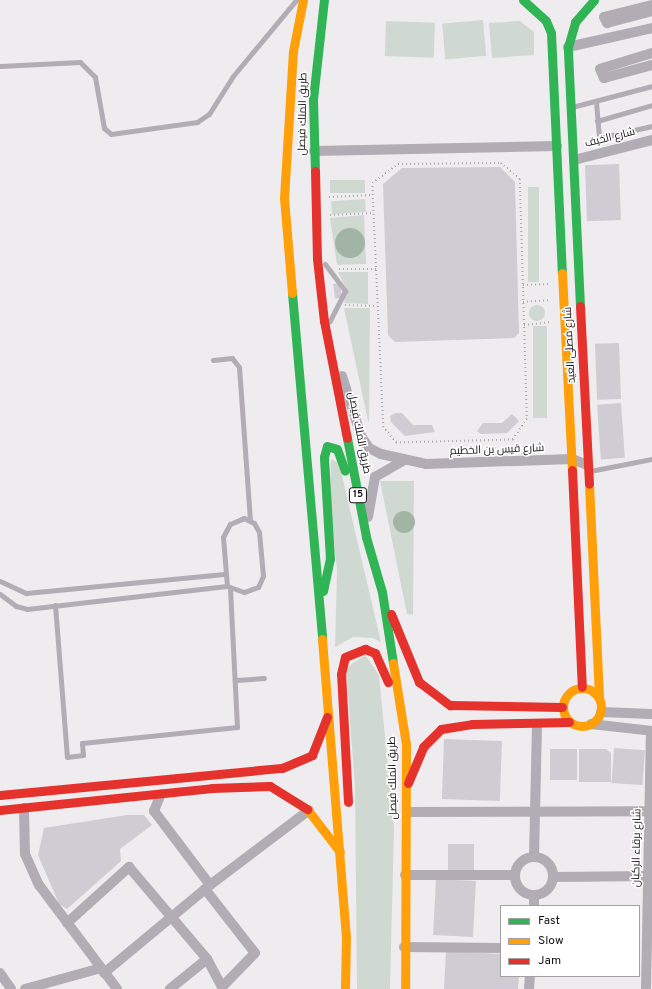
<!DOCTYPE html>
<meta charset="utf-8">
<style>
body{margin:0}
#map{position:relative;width:652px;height:989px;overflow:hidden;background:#eeecef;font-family:Overpass,Cairo,sans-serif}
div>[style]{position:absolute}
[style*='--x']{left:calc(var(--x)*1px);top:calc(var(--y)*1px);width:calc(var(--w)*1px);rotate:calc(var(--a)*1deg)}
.green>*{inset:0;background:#d0d9d1;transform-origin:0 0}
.round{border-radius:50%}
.water>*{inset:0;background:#a2b5a4}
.building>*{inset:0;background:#d0ccd3;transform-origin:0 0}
.path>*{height:1.5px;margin-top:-0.75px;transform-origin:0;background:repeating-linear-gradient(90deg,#aca8ae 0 1px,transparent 0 4px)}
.lane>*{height:5px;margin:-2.5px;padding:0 2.5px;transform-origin:2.5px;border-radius:2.5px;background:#b2acb5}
.street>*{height:10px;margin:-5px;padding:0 5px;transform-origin:5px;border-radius:5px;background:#b2acb5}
.street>.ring{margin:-5px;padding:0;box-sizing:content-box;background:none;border:10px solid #b2acb5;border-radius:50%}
.fast>*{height:9px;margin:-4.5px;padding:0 4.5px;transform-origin:4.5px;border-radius:4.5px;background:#30b455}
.slow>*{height:9px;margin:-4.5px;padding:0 4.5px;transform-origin:4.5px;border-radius:4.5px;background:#ff9f0a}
.slow>.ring{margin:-4.5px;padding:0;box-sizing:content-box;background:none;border:9px solid #ff9f0a;border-radius:50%}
.jam>*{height:9px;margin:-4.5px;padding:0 4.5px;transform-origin:4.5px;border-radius:4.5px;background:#e5322d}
span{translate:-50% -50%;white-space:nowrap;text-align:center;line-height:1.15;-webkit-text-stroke:3px #fff;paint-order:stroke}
.shield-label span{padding:1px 3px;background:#fff;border:1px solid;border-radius:3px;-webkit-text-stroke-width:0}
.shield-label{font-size:10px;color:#141315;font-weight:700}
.street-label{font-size:11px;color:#141315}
.legend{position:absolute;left:500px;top:905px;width:140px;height:72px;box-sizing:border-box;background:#fff;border:1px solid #a1a1a1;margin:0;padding:5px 7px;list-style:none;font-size:12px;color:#141315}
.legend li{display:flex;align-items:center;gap:8px;height:20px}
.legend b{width:20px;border:1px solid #a1a1a1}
</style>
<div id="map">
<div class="green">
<i style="left:483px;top:20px;width:36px;height:41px;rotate:85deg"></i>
<i style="left:386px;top:21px;width:49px;height:35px;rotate:2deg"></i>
<i style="clip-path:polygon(520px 21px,534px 32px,534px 55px,492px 58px,489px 23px)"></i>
<i style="left:365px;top:180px;width:13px;height:35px;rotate:90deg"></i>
<i style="left:528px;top:187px;width:11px;height:95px"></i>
<i style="left:365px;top:199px;width:13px;height:34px;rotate:86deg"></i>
<i style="clip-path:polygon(evenodd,364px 215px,366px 264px,337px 265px,330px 218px,364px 215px,354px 229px,362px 234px,364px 248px,354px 257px,344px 256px,340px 254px,354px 229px)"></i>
<i style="clip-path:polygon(338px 272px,368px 272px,368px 304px,344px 303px,346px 288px)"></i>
<i class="round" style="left:529px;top:305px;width:16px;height:16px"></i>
<i style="clip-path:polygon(344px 308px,370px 308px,369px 422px,368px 421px)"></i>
<i style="left:533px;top:326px;width:14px;height:92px"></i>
<i style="clip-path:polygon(331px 459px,339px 463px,381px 642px,373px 638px,353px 637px,335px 647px,337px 571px,330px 498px)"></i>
<i style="clip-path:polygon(evenodd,380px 481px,414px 481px,413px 615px,407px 614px,380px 481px,400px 513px,414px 523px,409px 531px,403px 533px,395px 517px,400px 513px)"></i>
<i style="clip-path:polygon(365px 655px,379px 675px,394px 829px,390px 989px,357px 989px,355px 788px,346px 668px)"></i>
</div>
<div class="water">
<i class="round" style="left:335px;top:228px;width:30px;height:30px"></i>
<i class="round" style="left:393px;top:511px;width:22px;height:22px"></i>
</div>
<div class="building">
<i style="left:619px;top:164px;width:56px;height:34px;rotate:88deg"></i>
<i style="clip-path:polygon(500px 167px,515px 182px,519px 333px,514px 338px,395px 342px,388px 335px,383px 184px,402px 168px)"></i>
<i style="left:340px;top:283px;width:15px;height:7px;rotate:82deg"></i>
<i style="left:619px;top:343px;width:56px;height:24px;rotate:88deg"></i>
<i style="left:621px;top:403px;width:55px;height:24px;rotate:86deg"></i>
<i style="clip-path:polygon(396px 413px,402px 413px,413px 425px,432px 425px,435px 432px,405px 436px,391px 422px,390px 416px)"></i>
<i style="clip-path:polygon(512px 414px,519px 421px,507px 433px,481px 434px,477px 431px,483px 423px,502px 423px)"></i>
<i style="left:444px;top:739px;width:58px;height:60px;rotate:2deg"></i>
<i style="left:614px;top:748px;width:31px;height:35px;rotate:4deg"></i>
<i style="left:550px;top:749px;width:27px;height:31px"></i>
<i style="clip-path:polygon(579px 749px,606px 749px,611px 753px,611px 782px,579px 782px)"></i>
<i style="clip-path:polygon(127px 815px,144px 815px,152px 825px,120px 849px,121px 861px,67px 909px,59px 904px,38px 855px,44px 828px)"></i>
<i style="left:448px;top:844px;width:26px;height:26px"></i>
<i style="left:436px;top:879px;width:40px;height:56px;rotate:3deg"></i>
<i style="clip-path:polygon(446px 951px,501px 954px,501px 976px,519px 976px,518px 989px,444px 989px)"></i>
</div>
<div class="path">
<i style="--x:501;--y:163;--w:25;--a:40"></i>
<i style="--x:520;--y:179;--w:240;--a:88.3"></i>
<i style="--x:527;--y:419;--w:25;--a:124"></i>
<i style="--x:513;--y:440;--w:117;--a:178.5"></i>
<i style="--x:396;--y:443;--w:21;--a:-129"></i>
<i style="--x:383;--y:427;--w:244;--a:-92.6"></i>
<i style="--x:372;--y:183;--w:32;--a:-36"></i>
<i style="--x:398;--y:164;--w:103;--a:-0.6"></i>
<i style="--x:329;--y:197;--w:44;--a:-2.6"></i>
<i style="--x:330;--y:215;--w:44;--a:-2.6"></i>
<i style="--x:339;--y:269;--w:37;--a:0"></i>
<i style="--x:523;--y:285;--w:28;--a:-2"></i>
<i style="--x:523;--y:302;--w:28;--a:-4"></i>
<i style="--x:345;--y:305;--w:32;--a:2"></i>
<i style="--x:524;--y:325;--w:28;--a:-6"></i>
</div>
<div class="lane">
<i style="--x:0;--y:66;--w:80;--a:-2.9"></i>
<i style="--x:80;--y:62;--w:21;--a:45"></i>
<i style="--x:95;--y:77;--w:52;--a:80"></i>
<i style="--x:104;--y:128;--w:9;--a:41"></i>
<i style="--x:111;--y:134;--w:87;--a:-7.9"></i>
<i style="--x:197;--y:122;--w:14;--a:-34"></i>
<i style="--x:209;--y:114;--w:45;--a:-57.7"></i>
<i style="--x:233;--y:76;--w:99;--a:-50.3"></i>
<i style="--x:596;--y:102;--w:36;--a:85"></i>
<i style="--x:599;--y:138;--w:54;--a:-12.8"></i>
<i style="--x:572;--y:107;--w:83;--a:-14.7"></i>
<i style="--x:597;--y:121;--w:57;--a:-16.2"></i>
<i style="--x:325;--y:264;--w:34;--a:53"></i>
<i style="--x:345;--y:291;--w:34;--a:117"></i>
<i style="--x:213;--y:360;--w:19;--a:-6"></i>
<i style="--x:232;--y:358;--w:11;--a:52"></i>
<i style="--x:239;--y:367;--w:153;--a:85.9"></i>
<i style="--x:590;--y:471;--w:63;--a:-11"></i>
<i style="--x:244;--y:518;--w:11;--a:27"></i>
<i style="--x:254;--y:523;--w:10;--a:61"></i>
<i style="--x:259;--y:532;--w:44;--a:84.8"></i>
<i style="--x:263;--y:576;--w:12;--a:114"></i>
<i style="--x:258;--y:587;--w:15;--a:160"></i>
<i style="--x:244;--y:592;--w:18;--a:-161"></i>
<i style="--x:227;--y:586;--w:49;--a:-94.7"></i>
<i style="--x:223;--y:537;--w:15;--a:-62"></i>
<i style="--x:230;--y:524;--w:15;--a:-23"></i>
<i style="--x:0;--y:581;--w:29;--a:25"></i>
<i style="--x:26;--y:593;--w:199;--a:-5.5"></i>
<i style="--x:0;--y:594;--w:20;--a:37"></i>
<i style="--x:16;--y:606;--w:11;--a:15"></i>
<i style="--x:27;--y:609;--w:201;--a:-6.6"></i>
<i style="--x:55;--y:605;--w:152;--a:85.5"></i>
<i style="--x:67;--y:757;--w:16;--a:-7"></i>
<i style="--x:83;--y:755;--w:12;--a:-95"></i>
<i style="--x:82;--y:743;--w:156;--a:-5.9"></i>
<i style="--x:237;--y:727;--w:139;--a:-92.9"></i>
<i style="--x:236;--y:680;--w:28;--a:-4"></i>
</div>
<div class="street">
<i style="--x:652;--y:5;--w:49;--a:166"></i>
<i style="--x:604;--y:17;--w:7;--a:63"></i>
<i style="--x:607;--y:23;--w:47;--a:-14.9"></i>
<i style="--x:568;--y:47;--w:86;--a:-12.7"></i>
<i style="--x:652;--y:53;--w:54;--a:162.9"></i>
<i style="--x:600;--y:69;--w:10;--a:66"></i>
<i style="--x:604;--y:78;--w:50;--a:-15.2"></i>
<i style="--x:314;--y:151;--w:243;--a:-1.2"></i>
<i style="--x:574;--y:160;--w:81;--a:-14.4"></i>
<i style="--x:342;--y:376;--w:63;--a:72.4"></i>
<i style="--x:361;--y:436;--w:14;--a:56"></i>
<i style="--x:369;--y:448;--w:13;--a:27"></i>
<i style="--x:381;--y:454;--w:46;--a:12.5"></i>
<i style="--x:426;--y:464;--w:146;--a:-2"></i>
<i style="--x:572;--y:459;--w:17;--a:21"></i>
<i style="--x:368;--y:517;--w:41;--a:-80.1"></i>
<i style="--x:375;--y:477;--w:34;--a:-30"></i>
<i style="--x:601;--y:712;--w:51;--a:2.2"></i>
<i style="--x:591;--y:724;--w:61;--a:6.5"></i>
<i style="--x:24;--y:808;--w:46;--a:88.8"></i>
<i style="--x:25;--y:854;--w:34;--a:66"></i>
<i style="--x:39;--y:885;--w:130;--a:53.1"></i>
<i style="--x:407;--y:812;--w:245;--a:-0.2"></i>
<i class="ring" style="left:515px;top:857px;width:28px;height:28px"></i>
<i style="--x:534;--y:857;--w:133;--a:-88.7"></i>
<i style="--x:405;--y:875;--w:110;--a:0"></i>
<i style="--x:554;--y:877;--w:98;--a:-0.6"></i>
<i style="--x:210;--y:885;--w:124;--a:-37.1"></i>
<i style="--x:205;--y:889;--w:81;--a:52"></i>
<i style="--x:255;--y:953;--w:47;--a:134.1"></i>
<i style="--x:222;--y:987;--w:32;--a:-118"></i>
<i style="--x:534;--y:906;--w:11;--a:-90"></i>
<i style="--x:67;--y:923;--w:84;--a:-42.1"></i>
<i style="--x:129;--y:867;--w:121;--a:49.7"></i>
<i style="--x:207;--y:959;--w:48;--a:141"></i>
<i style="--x:404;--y:947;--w:97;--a:0.6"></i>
<i style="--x:0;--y:973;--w:19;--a:55"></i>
<i style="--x:104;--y:973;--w:138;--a:-39.7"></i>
<i style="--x:210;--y:885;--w:93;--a:-127.1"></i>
<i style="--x:154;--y:811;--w:18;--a:-68"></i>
<i style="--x:25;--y:989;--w:79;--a:-15.4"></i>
<i style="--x:529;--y:989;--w:13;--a:-86"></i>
<i style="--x:646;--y:989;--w:258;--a:-88.9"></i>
</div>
<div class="fast">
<i style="--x:523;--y:0;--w:31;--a:42"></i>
<i style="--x:546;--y:21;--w:13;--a:67"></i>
<i style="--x:551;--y:33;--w:240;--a:87.4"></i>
<i style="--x:315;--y:171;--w:72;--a:-91.6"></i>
<i style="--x:313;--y:99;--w:100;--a:-83.7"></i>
<i style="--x:292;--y:293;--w:347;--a:85"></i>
<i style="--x:580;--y:306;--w:259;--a:-92.7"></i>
<i style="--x:568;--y:47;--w:26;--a:-74"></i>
<i style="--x:575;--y:22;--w:29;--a:-49"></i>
<i style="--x:347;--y:438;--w:101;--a:79.1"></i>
<i style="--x:366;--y:537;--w:57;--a:73.8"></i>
<i style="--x:382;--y:592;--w:72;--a:81.2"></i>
<i style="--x:323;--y:591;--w:33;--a:-78"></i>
<i style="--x:330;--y:559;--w:102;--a:-93.4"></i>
<i style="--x:324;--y:457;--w:11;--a:-75"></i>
<i style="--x:327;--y:446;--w:10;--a:17"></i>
<i style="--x:337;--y:449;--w:23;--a:70"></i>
</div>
<div class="slow">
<i style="--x:562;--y:273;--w:197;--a:87.1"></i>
<i style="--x:292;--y:293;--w:95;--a:-94.8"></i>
<i style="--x:284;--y:198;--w:147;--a:-86.5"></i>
<i style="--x:293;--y:51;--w:52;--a:-78.9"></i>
<i style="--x:589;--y:484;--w:213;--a:87.3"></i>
<i style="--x:322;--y:639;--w:298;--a:85.4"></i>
<i style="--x:346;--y:936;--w:53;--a:91.1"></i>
<i style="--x:393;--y:663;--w:82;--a:80.9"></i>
<i style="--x:406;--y:744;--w:245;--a:90.2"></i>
<i class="ring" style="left:563px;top:688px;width:29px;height:29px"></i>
<i style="--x:307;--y:809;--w:54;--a:52.5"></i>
</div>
<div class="jam">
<i style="--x:315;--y:171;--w:88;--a:88.7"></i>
<i style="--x:317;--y:259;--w:62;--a:83.6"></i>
<i style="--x:324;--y:321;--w:119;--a:78.9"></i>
<i style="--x:580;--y:306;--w:178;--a:87.1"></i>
<i style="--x:572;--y:470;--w:217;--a:87.4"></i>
<i style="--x:391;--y:614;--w:74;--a:67.6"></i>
<i style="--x:419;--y:682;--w:39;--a:37"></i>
<i style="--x:450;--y:705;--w:112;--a:1"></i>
<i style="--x:408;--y:783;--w:39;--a:-67"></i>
<i style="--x:423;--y:747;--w:25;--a:-45"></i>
<i style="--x:441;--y:729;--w:31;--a:-9"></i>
<i style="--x:472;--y:724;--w:97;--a:-1.2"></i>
<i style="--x:0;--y:795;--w:283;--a:-5.5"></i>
<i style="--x:282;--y:768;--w:33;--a:-23"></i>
<i style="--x:312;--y:755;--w:41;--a:-68.5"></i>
<i style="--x:348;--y:802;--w:128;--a:-93.1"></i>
<i style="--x:341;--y:674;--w:17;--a:-77"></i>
<i style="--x:345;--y:657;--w:22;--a:-22"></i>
<i style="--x:365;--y:649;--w:11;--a:22"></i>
<i style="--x:375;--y:653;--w:32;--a:66"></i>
<i style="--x:0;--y:810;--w:213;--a:-5.9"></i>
<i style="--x:212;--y:788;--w:58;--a:-2"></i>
<i style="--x:270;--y:786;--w:44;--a:31.9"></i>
</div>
<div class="shield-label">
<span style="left:358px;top:495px">15</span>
</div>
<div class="street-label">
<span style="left:303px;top:114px;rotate:-89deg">طريق الملك فيصل</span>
<span style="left:610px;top:138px;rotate:-14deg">شارع الخيف</span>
<span style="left:570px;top:345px;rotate:-93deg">شارع مصلى العيد</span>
<span style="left:359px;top:433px;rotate:79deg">طريق الملك فيصل</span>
<span style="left:497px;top:450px;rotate:-2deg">شارع قيس بن الخطيم</span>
<span style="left:393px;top:778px;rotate:-91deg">طريق الملك فيصل</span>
<span style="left:637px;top:848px;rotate:-89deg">شارع برقاء الركبان</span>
</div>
<ul class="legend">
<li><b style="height:5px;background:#30b455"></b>Fast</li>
<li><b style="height:5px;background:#ff9f0a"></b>Slow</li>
<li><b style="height:5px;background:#e5322d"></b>Jam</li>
</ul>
</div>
